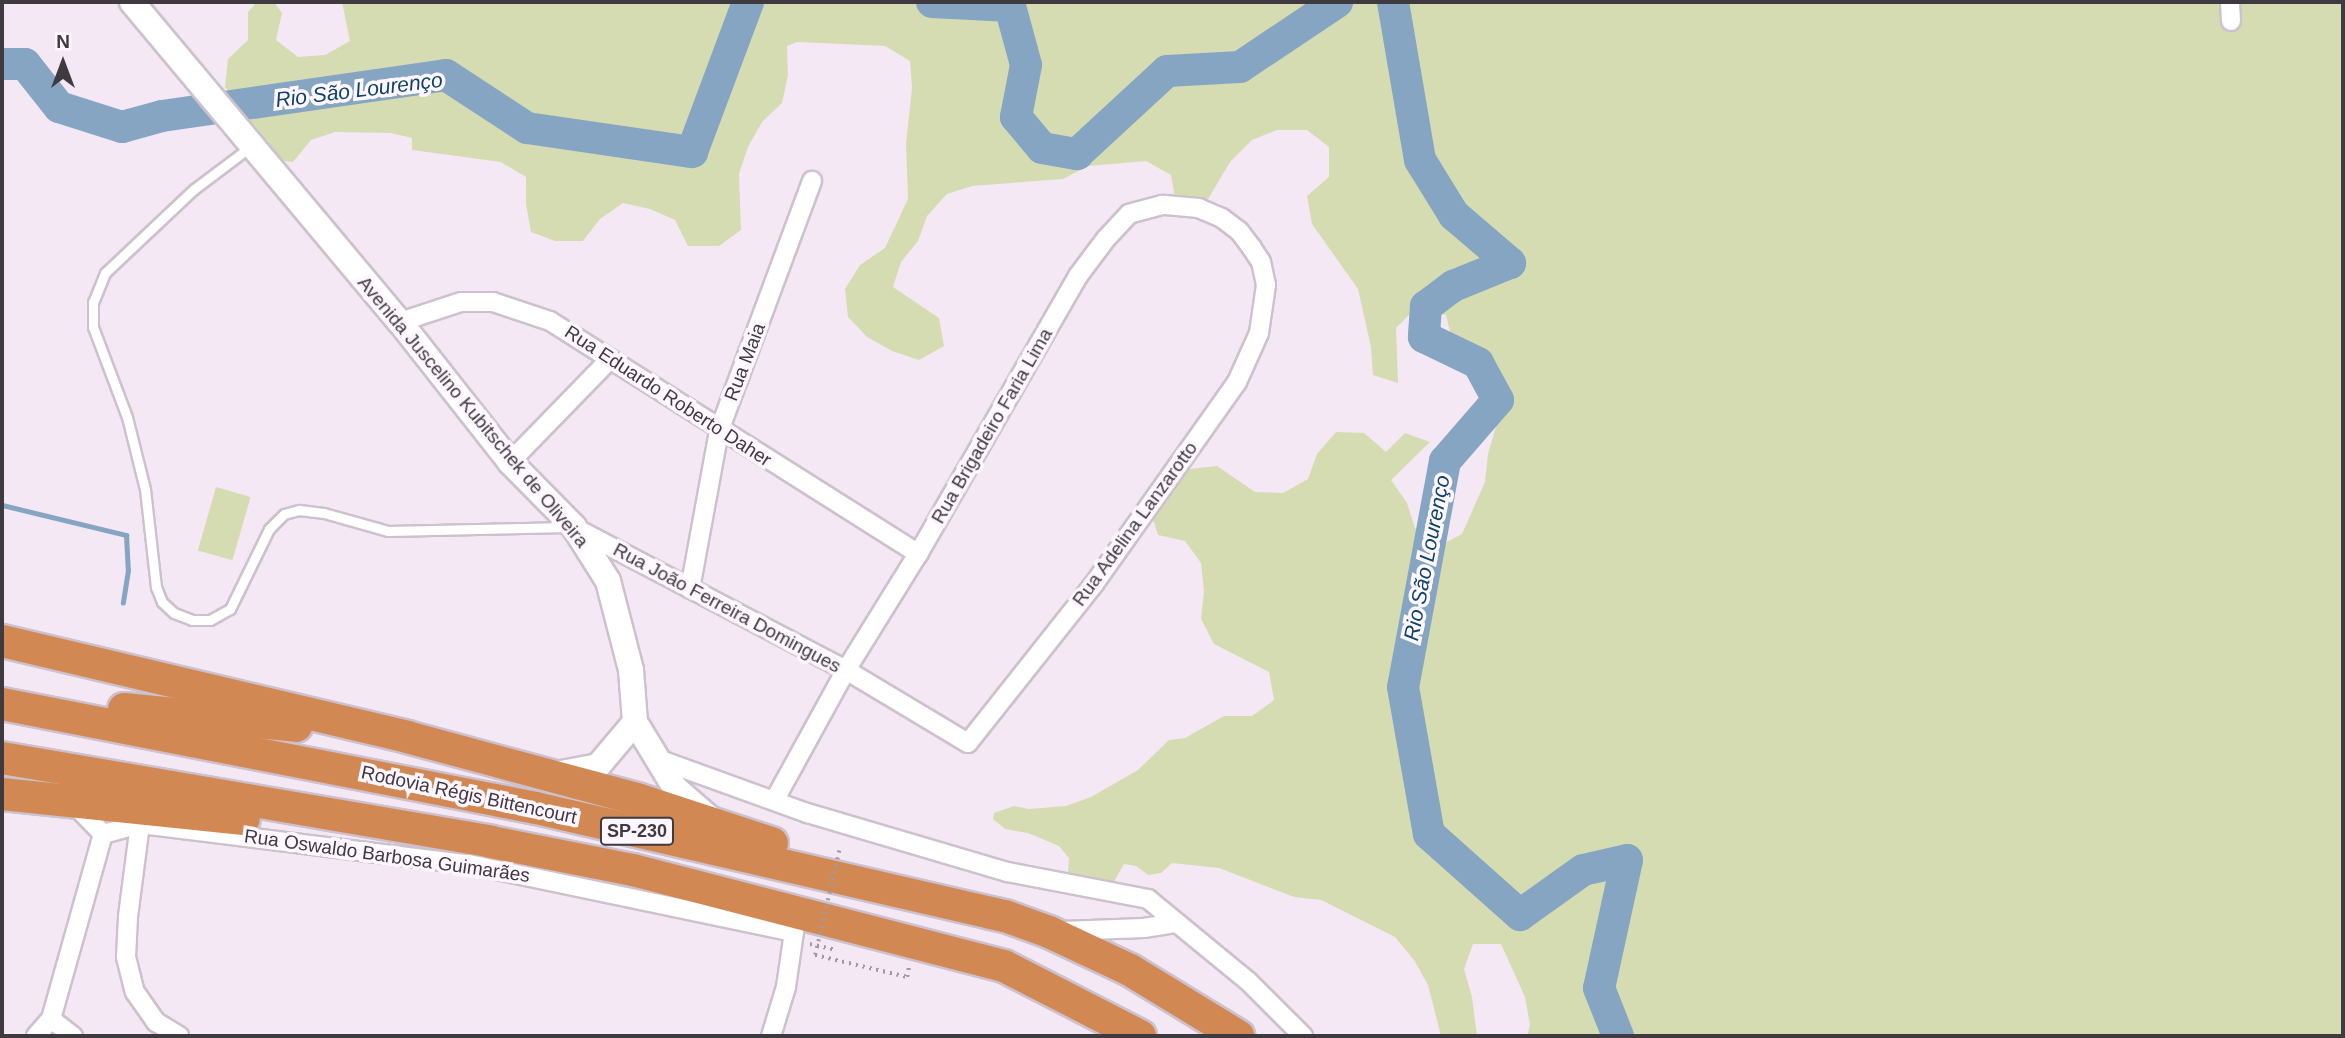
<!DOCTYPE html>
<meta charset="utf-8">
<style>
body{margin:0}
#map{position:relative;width:2345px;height:1038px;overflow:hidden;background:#f4e8f5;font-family:Helvetica,sans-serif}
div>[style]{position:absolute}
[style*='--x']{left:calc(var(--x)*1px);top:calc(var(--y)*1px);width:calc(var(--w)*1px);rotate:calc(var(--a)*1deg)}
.green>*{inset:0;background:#d6dcb2;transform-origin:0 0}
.stream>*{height:5px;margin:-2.5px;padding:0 2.5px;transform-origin:2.5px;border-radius:2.5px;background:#85a5c3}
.river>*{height:32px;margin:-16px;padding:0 16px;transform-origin:16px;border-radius:16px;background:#85a5c3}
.path>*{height:3.5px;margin-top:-1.75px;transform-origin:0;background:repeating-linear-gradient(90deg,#a198a1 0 2px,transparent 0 7px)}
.roads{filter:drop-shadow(2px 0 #cdc1cd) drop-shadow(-2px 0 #cdc1cd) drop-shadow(0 2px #cdc1cd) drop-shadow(0 -2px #cdc1cd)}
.lane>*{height:9px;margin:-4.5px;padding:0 4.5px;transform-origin:4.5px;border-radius:4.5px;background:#fff}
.street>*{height:18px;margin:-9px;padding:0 9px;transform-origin:9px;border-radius:9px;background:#fff}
.secondary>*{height:24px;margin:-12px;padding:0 12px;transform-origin:12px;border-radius:12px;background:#fff}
.highway>*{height:32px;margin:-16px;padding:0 16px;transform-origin:16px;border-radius:16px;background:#d28853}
.path-bridge>*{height:3.5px;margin-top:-1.75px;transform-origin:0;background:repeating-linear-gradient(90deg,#a198a1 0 2px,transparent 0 7px)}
span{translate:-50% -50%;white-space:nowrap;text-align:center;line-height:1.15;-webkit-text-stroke:7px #fff7ff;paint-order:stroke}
.shield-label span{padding:2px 5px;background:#fff7ff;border:2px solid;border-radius:5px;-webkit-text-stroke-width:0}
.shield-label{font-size:18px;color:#3f3a3f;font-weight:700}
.street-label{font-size:19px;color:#3f3a3f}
.water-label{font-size:21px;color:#0e4269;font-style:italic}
.frame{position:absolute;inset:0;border:4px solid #3f3a3f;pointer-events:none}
.north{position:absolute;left:28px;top:28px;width:70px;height:70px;-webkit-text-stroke:5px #fff7ff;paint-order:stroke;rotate:0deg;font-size:19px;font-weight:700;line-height:28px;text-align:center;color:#3f3a3f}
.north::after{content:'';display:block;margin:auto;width:24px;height:32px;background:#3f3a3f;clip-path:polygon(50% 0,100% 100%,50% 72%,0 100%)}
</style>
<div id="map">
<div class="green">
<i style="clip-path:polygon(257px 2px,274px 2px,282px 13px,276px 40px,298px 57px,325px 55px,350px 41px,342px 2px,2343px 2px,2343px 1036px,1527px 1036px,1530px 1025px,1525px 997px,1501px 944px,1473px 944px,1464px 969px,1472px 997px,1477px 1036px,1441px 1036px,1428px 985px,1414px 960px,1395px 937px,1321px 900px,1294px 897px,1219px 868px,1172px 863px,1161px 873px,1148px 875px,1136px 866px,1124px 864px,1108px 892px,1089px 892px,1068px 874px,1069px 858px,1059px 846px,1028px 833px,1005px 829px,993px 819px,994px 813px,1014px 806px,1029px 809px,1066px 806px,1091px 797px,1138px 770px,1169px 740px,1185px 738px,1224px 716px,1252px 716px,1274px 700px,1269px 672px,1214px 644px,1201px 619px,1204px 591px,1201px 563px,1185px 541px,1158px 535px,1150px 510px,1169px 488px,1189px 469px,1217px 466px,1255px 492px,1283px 493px,1308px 479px,1317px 454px,1336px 432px,1364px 433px,1386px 452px,1405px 433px,1430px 442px,1391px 480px,1407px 503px,1415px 528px,1437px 547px,1462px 534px,1485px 482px,1488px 454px,1503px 402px,1484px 382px,1459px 368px,1446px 315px,1415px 309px,1396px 328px,1398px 383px,1373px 375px,1371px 347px,1358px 289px,1312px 224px,1307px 196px,1329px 177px,1329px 147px,1307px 130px,1277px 130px,1252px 140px,1230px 162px,1201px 211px,1176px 203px,1171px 175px,1146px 161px,1088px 166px,1063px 179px,972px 186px,947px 194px,927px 216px,918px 241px,901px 262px,893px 287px,939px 318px,944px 346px,919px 360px,892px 351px,867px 337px,848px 317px,845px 289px,860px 265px,885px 248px,908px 199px,906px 144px,912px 88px,910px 61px,885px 46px,797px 42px,787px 46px,788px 75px,782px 103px,762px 122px,748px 147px,739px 174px,741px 230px,719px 246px,688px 246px,675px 220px,650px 209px,623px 203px,600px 219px,583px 241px,555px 241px,531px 232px,526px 204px,526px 177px,501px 162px,412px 150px,412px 138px,391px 133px,335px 132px,311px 140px,293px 162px,266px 159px,250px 137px,244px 109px,225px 87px,228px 59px,248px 40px,248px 12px)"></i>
<i style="left:216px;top:487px;width:36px;height:66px;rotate:16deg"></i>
</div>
<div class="stream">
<i style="--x:2;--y:505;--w:128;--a:13.6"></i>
<i style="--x:126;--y:535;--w:35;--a:87"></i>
<i style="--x:128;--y:570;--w:33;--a:99"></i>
</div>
<div class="river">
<i style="--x:932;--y:2;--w:78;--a:2.9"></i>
<i style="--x:1010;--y:6;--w:61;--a:74.8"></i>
<i style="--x:1026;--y:65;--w:53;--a:100.9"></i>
<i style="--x:1016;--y:117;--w:40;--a:50"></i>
<i style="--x:1042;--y:148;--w:36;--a:10"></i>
<i style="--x:1077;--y:154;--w:122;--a:-42.7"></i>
<i style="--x:1167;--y:71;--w:73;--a:-3.1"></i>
<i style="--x:1240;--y:67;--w:117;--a:-33.8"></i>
<i style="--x:1393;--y:2;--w:160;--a:80.3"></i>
<i style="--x:1420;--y:160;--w:65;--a:58.3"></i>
<i style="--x:1454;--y:215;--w:74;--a:40.6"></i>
<i style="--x:1510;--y:263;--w:61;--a:158"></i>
<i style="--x:1453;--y:286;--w:34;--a:143"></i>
<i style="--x:1426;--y:306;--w:31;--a:94"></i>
<i style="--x:1424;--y:337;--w:60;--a:25.7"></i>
<i style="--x:1478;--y:363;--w:42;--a:61.6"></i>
<i style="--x:1498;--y:400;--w:81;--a:131"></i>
<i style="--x:1445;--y:461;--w:230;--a:100.5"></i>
<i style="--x:1403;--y:687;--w:149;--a:80"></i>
<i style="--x:1429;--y:834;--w:122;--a:41.7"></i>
<i style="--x:1520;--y:915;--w:77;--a:-35.5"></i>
<i style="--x:1583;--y:870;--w:45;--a:-12.8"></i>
<i style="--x:1627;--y:860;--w:131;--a:102.3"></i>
<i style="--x:1599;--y:988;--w:52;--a:68.4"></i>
<i style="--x:2;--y:64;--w:23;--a:0"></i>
<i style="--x:25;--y:64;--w:55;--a:51.7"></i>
<i style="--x:59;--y:107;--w:66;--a:17.6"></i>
<i style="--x:122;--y:127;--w:41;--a:-15.4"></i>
<i style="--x:162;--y:116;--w:287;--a:-8.2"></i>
<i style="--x:446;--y:75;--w:97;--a:33.2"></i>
<i style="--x:527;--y:128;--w:167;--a:8.3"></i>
<i style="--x:692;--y:152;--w:160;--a:-69.5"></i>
</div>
<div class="path">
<i style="--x:810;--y:944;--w:27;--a:13"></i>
<i style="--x:815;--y:955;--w:95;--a:13.4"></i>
<i style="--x:907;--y:977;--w:11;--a:-80"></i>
</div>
<div class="roads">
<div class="lane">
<i style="--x:250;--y:147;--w:70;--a:143.1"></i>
<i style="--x:194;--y:189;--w:122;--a:136.7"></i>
<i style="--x:105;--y:273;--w:31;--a:112"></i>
<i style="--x:93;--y:302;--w:25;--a:90"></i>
<i style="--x:93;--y:327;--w:96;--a:69.3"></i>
<i style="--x:127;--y:417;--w:74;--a:76"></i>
<i style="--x:145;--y:489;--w:99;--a:83.6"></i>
<i style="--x:156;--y:587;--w:16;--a:68"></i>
<i style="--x:162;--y:602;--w:16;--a:43"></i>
<i style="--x:174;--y:613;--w:19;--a:21"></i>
<i style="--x:192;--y:620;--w:18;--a:0"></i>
<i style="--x:210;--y:620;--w:23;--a:-29"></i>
<i style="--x:230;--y:609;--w:89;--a:-64"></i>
<i style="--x:269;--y:529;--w:21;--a:-45"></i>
<i style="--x:284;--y:514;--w:16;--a:-15"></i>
<i style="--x:299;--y:510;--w:25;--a:7"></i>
<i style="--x:324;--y:513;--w:66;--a:15.7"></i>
<i style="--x:388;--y:531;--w:180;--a:-1.3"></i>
</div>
<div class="street">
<i style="--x:2230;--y:2;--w:19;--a:87"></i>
<i style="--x:400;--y:322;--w:64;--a:-18.2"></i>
<i style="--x:461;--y:302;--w:32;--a:0"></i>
<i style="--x:493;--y:302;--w:60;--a:18.4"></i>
<i style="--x:550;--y:321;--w:436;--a:32.3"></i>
<i style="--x:510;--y:462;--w:144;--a:-45.8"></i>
<i style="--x:577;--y:529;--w:304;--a:27.7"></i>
<i style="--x:846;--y:670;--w:142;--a:30.9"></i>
<i style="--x:968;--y:743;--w:203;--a:-51.6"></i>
<i style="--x:1094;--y:584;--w:247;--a:-54.7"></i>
<i style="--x:1237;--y:382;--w:54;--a:-65.8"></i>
<i style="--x:1259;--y:333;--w:49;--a:-81.7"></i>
<i style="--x:1266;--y:285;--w:24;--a:-102"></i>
<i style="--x:1261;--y:262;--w:17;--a:-123"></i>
<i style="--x:1252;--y:248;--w:21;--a:-127"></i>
<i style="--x:1239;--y:231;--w:21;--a:-143"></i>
<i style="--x:1222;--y:218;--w:25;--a:-157"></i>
<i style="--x:1199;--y:208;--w:37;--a:-175"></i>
<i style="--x:1162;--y:205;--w:34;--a:165"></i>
<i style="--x:1129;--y:214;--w:35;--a:133"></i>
<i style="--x:1105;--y:240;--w:45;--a:126.9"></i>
<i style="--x:1078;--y:276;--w:321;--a:119.9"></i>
<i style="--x:918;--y:554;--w:137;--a:121.8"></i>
<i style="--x:846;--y:670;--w:149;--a:118.8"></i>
<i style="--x:690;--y:589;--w:161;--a:-79.6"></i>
<i style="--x:719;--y:431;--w:267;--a:-69.6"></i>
<i style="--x:655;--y:758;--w:162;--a:19.9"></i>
<i style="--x:807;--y:813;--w:209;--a:16.4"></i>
<i style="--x:1008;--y:872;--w:143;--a:10.9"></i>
<i style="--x:1148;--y:899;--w:129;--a:39.4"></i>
<i style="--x:1248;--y:981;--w:78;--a:45"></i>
<i style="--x:72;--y:802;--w:45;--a:45.9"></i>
<i style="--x:140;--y:824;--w:94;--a:97.4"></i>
<i style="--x:128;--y:917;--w:40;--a:92.9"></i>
<i style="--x:126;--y:957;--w:36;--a:76"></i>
<i style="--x:135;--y:992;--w:37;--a:55"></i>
<i style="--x:156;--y:1022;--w:27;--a:31"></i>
<i style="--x:103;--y:834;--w:38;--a:-15"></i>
<i style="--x:140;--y:824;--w:330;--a:7"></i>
<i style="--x:468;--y:864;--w:333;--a:11.8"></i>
<i style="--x:794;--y:932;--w:56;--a:98.3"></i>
<i style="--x:786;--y:987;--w:51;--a:107"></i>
<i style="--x:1062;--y:931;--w:82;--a:-2.1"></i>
<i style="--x:1144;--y:928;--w:33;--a:-9"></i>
<i style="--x:51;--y:1019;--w:28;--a:38"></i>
<i style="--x:36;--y:1036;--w:23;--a:-49"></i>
<i style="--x:51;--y:1019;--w:192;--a:-74.3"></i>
</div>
<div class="secondary">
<i style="--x:132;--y:2;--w:417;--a:50.1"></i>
<i style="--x:400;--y:322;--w:178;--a:51.8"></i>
<i style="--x:510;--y:462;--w:91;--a:45.4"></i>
<i style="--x:574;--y:527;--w:64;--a:57.8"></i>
<i style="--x:608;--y:581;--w:92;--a:75.5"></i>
<i style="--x:631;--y:670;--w:52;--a:85.6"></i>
<i style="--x:635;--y:722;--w:77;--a:58.8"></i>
<i style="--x:675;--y:788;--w:50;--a:41"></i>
<i style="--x:556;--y:774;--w:43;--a:-10.8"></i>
<i style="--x:598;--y:766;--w:57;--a:-49.9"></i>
</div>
<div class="highway">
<i style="--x:2;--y:641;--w:416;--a:13.3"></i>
<i style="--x:407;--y:737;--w:238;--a:15.1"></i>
<i style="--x:637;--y:799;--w:142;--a:18.1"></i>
<i style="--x:2;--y:704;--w:544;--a:11.02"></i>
<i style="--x:536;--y:808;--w:481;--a:13"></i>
<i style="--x:1005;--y:916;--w:47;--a:20"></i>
<i style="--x:1049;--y:932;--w:89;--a:25.1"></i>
<i style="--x:1130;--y:970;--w:127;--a:31.4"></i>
<i style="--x:124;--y:709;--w:173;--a:5.6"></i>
<i style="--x:2;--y:758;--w:496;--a:9.7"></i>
<i style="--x:491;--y:842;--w:145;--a:11.2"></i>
<i style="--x:633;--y:870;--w:383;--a:14.5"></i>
<i style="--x:1004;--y:966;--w:153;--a:27.2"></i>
<i style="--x:2;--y:794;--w:243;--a:5.9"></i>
</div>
</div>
<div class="path-bridge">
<i style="--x:815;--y:955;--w:107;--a:-77"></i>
</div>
<div class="shield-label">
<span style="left:637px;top:831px">SP-230</span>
</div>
<div class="street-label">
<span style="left:745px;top:362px;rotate:-69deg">Rua Maia</span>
<span style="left:668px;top:396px;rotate:33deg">Rua Eduardo Roberto Daher</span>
<span style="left:473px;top:412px;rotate:50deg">Avenida Juscelino Kubitschek de Oliveira</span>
<span style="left:992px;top:426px;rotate:-60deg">Rua Brigadeiro Faria Lima</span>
<span style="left:1135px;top:524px;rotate:-54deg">Rua Adelina Lanzarotto</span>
<span style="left:727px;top:608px;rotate:28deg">Rua João Ferreira Domingues</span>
<span style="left:469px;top:795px;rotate:12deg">Rodovia Régis Bittencourt</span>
<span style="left:387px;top:856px;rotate:8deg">Rua Oswaldo Barbosa Guimarães</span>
</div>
<div class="water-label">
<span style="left:359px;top:90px;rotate:-7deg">Rio São Lourenço</span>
<span style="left:1427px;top:558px;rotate:-79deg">Rio São Lourenço</span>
</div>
<div class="frame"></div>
<div class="north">N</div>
</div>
